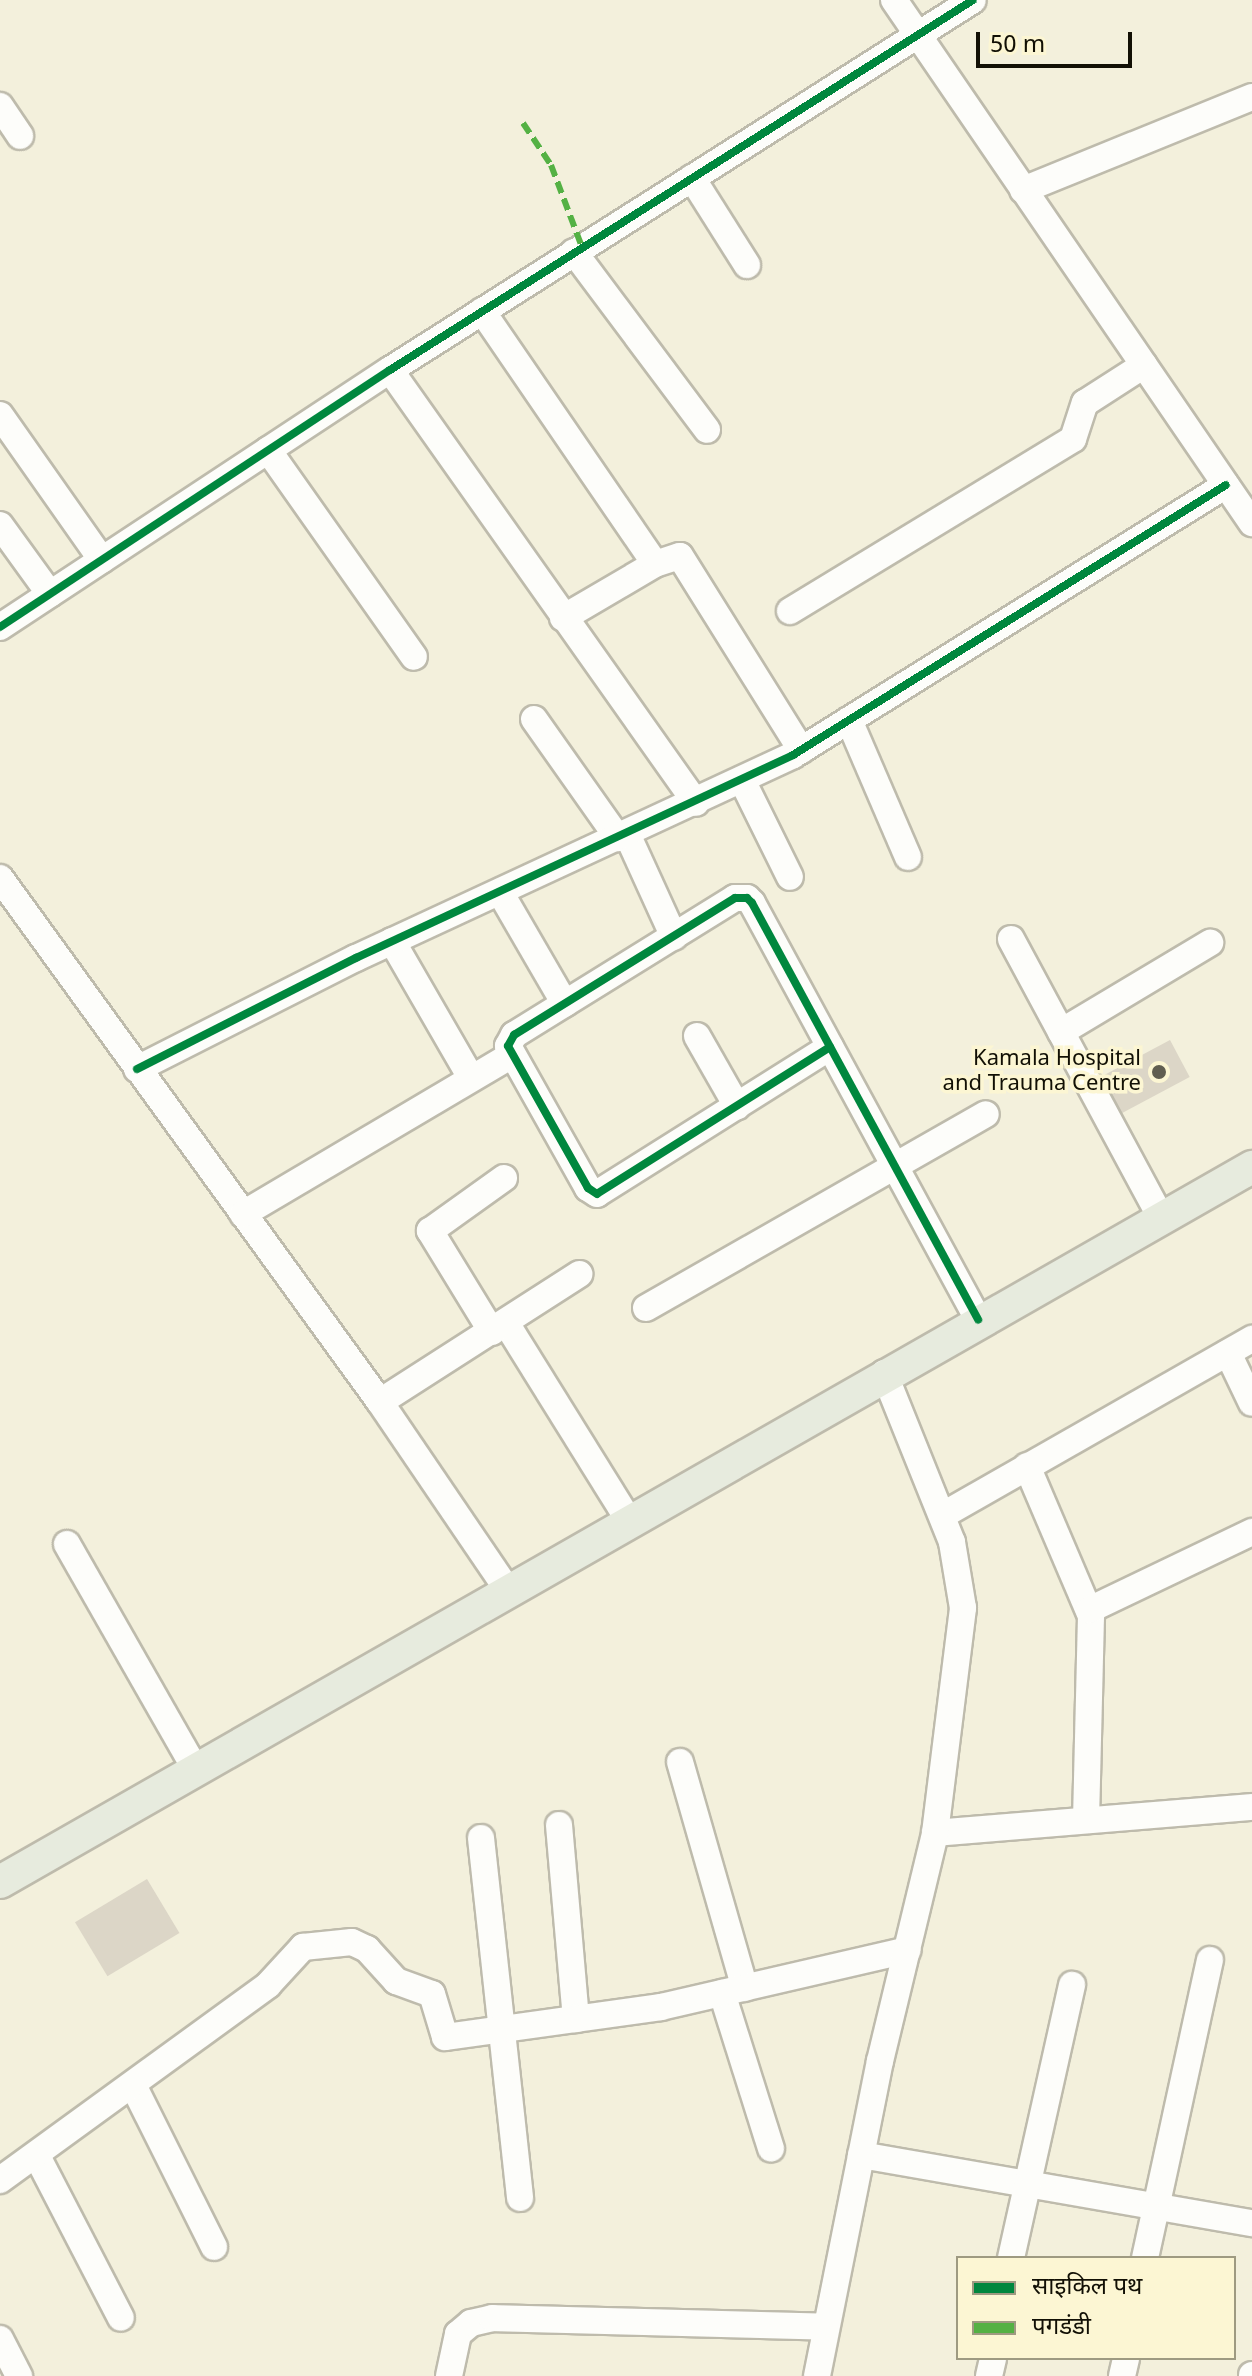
<!DOCTYPE html>
<meta charset="utf-8">
<style>
body{margin:0}
#map{position:relative;width:1252px;height:2376px;overflow:hidden;background:#f3f0dc;font-family:Georgia,"Noto Sans Devanagari",serif}
div>[style]{position:absolute}
[style*='--x']{left:calc(var(--x)*1px);top:calc(var(--y)*1px);width:calc(var(--w)*1px);rotate:calc(var(--a)*1deg)}
.building>*{inset:0;background:#dcd6c7;transform-origin:0 0}
.roads{filter:drop-shadow(2px 0 #bebbac) drop-shadow(-2px 0 #bebbac) drop-shadow(0 2px #bebbac) drop-shadow(0 -2px #bebbac)}
.minor>*{height:26px;margin:-13px;padding:0 13px;transform-origin:13px;border-radius:13px;background:#fdfdfa}
.major>*{height:32px;margin:-16px;padding:0 16px;transform-origin:16px;border-radius:16px;background:#e7ebde}
.quiet>*{height:6px;margin-top:-3px;transform-origin:0;background:repeating-linear-gradient(90deg,#54b144 0 12px,transparent 0 18px)}
.cycleway>*{height:8px;margin:-4px;padding:0 4px;transform-origin:4px;border-radius:4px;background:#00873e}
.dots>*{width:22px;height:22px;translate:-50% -50%;box-sizing:border-box;border:4px solid #fcf6d3;border-radius:50%}
span{translate:-50% -50%;white-space:nowrap;text-align:center;line-height:1.15;-webkit-text-stroke:7px #fcf6d3;paint-order:stroke}
.poi-label{font-size:22px;color:#121005}
.right{translate:-100% -50%;text-align:right}
.legend{position:absolute;left:956px;top:2256px;width:280px;height:104px;box-sizing:border-box;background:#fcf6d3;border:2px solid #9e9a81;margin:0;padding:10px 14px;list-style:none;font-size:24px;color:#121005}
.legend li{display:flex;align-items:center;gap:16px;height:40px}
.legend b{width:40px;border:2px solid #9e9a81}
.scale{position:absolute;left:976px;top:32px;width:156px;height:36px;box-sizing:border-box;border:4px solid #121005;border-top:0;padding-left:10px;font-size:24px;line-height:28px;white-space:nowrap;color:#121005;-webkit-text-stroke:6px #fcf6d3;paint-order:stroke}
</style>
<div id="map">
<div class="building">
<i style="left:1170px;top:1040px;width:42px;height:85px;rotate:62deg"></i>
<i style="left:147px;top:1879px;width:63px;height:84px;rotate:59deg"></i>
</div>
<div class="roads">
<div class="minor">
<i style="--x:894;--y:0;--w:634;--a:55.61"></i>
<i style="--x:0;--y:106;--w:36;--a:56"></i>
<i style="--x:692;--y:178;--w:103;--a:57.7"></i>
<i style="--x:1023;--y:190;--w:247;--a:-22.1"></i>
<i style="--x:574;--y:252;--w:222;--a:53.2"></i>
<i style="--x:482;--y:311;--w:306;--a:55.6"></i>
<i style="--x:390;--y:370;--w:530;--a:54.75"></i>
<i style="--x:0;--y:415;--w:177;--a:54.9"></i>
<i style="--x:268;--y:450;--w:253;--a:54.8"></i>
<i style="--x:0;--y:525;--w:85;--a:54.1"></i>
<i style="--x:790;--y:611;--w:331;--a:-31.3"></i>
<i style="--x:1073;--y:439;--w:38;--a:-72"></i>
<i style="--x:1085;--y:403;--w:70;--a:-32.8"></i>
<i style="--x:563;--y:618;--w:107;--a:-30.4"></i>
<i style="--x:655;--y:564;--w:26;--a:-18"></i>
<i style="--x:680;--y:556;--w:229;--a:58"></i>
<i style="--x:0;--y:627;--w:467;--a:-33.4"></i>
<i style="--x:390;--y:370;--w:690;--a:-32.4"></i>
<i style="--x:534;--y:719;--w:146;--a:54.8"></i>
<i style="--x:849;--y:720;--w:149;--a:66.7"></i>
<i style="--x:742;--y:780;--w:108;--a:63.7"></i>
<i style="--x:627;--y:834;--w:113;--a:65.5"></i>
<i style="--x:0;--y:878;--w:647;--a:54.05"></i>
<i style="--x:380;--y:1402;--w:227;--a:55.8"></i>
<i style="--x:500;--y:892;--w:129;--a:59.9"></i>
<i style="--x:1011;--y:939;--w:316;--a:61.7"></i>
<i style="--x:392;--y:941;--w:158;--a:60"></i>
<i style="--x:1061;--y:1032;--w:174;--a:-30.9"></i>
<i style="--x:697;--y:1036;--w:81;--a:60.3"></i>
<i style="--x:830;--y:1047;--w:275;--a:147.8"></i>
<i style="--x:597;--y:1194;--w:11;--a:-146"></i>
<i style="--x:588;--y:1188;--w:163;--a:-119.4"></i>
<i style="--x:508;--y:1046;--w:13;--a:-61"></i>
<i style="--x:514;--y:1035;--w:260;--a:-31.8"></i>
<i style="--x:735;--y:898;--w:12;--a:0"></i>
<i style="--x:747;--y:898;--w:7;--a:45"></i>
<i style="--x:752;--y:903;--w:474;--a:61.5"></i>
<i style="--x:137;--y:1069;--w:246;--a:-26.9"></i>
<i style="--x:356;--y:958;--w:482;--a:-24.9"></i>
<i style="--x:793;--y:755;--w:510;--a:-31.95"></i>
<i style="--x:243;--y:1214;--w:312;--a:-30.6"></i>
<i style="--x:646;--y:1308;--w:391;--a:-29.7"></i>
<i style="--x:506;--y:1323;--w:231;--a:58.1"></i>
<i style="--x:492;--y:1332;--w:119;--a:-121.5"></i>
<i style="--x:430;--y:1231;--w:91;--a:-35.6"></i>
<i style="--x:1228;--y:1353;--w:55;--a:64.4"></i>
<i style="--x:380;--y:1402;--w:237;--a:-32.7"></i>
<i style="--x:1027;--y:1466;--w:163;--a:66.9"></i>
<i style="--x:1091;--y:1616;--w:204;--a:91.4"></i>
<i style="--x:943;--y:1515;--w:356;--a:-29.7"></i>
<i style="--x:67;--y:1544;--w:258;--a:60.3"></i>
<i style="--x:1089;--y:1610;--w:181;--a:-25.6"></i>
<i style="--x:680;--y:1762;--w:235;--a:74"></i>
<i style="--x:559;--y:1825;--w:195;--a:85"></i>
<i style="--x:935;--y:1833;--w:318;--a:-4.7"></i>
<i style="--x:481;--y:1838;--w:362;--a:83.8"></i>
<i style="--x:722;--y:1993;--w:163;--a:72.5"></i>
<i style="--x:133;--y:2085;--w:181;--a:63.4"></i>
<i style="--x:861;--y:2155;--w:397;--a:9.9"></i>
<i style="--x:37;--y:2156;--w:182;--a:62.6"></i>
<i style="--x:0;--y:2180;--w:331;--a:-36"></i>
<i style="--x:268;--y:1985;--w:52;--a:-47.4"></i>
<i style="--x:303;--y:1947;--w:49;--a:-5.8"></i>
<i style="--x:352;--y:1942;--w:17;--a:25"></i>
<i style="--x:367;--y:1949;--w:43;--a:47.8"></i>
<i style="--x:396;--y:1981;--w:38;--a:20"></i>
<i style="--x:432;--y:1994;--w:45;--a:73.2"></i>
<i style="--x:445;--y:2037;--w:218;--a:-7.9"></i>
<i style="--x:661;--y:2007;--w:253;--a:-13"></i>
<i style="--x:1011;--y:2258;--w:280;--a:-77.4"></i>
<i style="--x:1145;--y:2258;--w:305;--a:-77.7"></i>
<i style="--x:0;--y:2339;--w:42;--a:62.8"></i>
<i style="--x:449;--y:2376;--w:43;--a:-77.9"></i>
<i style="--x:458;--y:2334;--w:17;--a:-40"></i>
<i style="--x:471;--y:2323;--w:22;--a:-13"></i>
<i style="--x:492;--y:2318;--w:333;--a:1.5"></i>
<i style="--x:817;--y:2376;--w:321;--a:-78.7"></i>
<i style="--x:880;--y:2061;--w:235;--a:-76.4"></i>
<i style="--x:935;--y:1833;--w:227;--a:-82.9"></i>
<i style="--x:963;--y:1608;--w:67;--a:-99.5"></i>
<i style="--x:952;--y:1542;--w:182;--a:-111.9"></i>
<i style="--x:989;--y:2376;--w:18;--a:-77"></i>
<i style="--x:1122;--y:2376;--w:18;--a:-77"></i>
<i style="--x:1252;--y:2376;--w:1;--a:-90"></i>
</div>
<div class="major">
<i style="--x:0;--y:1882;--w:1442;--a:-29.73"></i>
</div>
</div>
<div class="quiet">
<i style="--x:523;--y:123;--w:50;--a:56.3"></i>
<i style="--x:551;--y:165;--w:88;--a:69.3"></i>
</div>
<div class="cycleway">
<i style="--x:0;--y:627;--w:467;--a:-33.4"></i>
<i style="--x:390;--y:370;--w:690;--a:-32.4"></i>
<i style="--x:830;--y:1047;--w:275;--a:147.8"></i>
<i style="--x:597;--y:1194;--w:11;--a:-146"></i>
<i style="--x:588;--y:1188;--w:163;--a:-119.4"></i>
<i style="--x:508;--y:1046;--w:13;--a:-61"></i>
<i style="--x:514;--y:1035;--w:260;--a:-31.8"></i>
<i style="--x:735;--y:898;--w:12;--a:0"></i>
<i style="--x:747;--y:898;--w:7;--a:45"></i>
<i style="--x:752;--y:903;--w:474;--a:61.5"></i>
<i style="--x:137;--y:1069;--w:246;--a:-26.9"></i>
<i style="--x:356;--y:958;--w:482;--a:-24.9"></i>
<i style="--x:793;--y:755;--w:510;--a:-31.95"></i>
</div>
<div class="dots">
<i style="left:1159px;top:1072px;background:#615e50"></i>
</div>
<div class="poi-label">
<span class="right" style="left:1141px;top:1072px">Kamala Hospital<br>and Trauma Centre</span>
</div>
<ul class="legend">
<li><b style="height:10px;background:#00873e"></b>साइकिल पथ</li>
<li><b style="height:10px;background:#54b144"></b>पगडंडी</li>
</ul>
<div class="scale">50 m</div>
</div>
